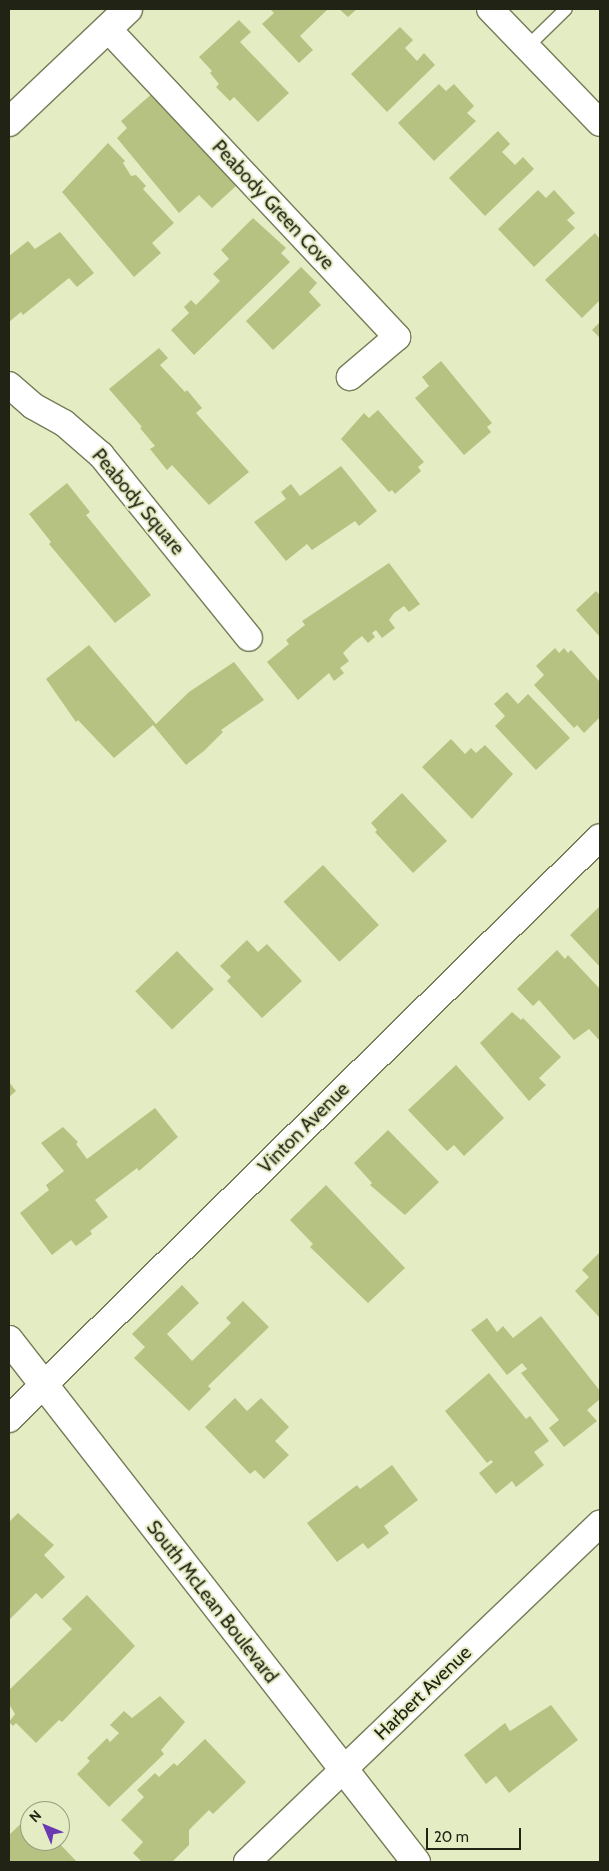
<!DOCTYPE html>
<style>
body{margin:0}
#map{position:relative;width:609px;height:1871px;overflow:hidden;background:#e4ecc4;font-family:Cabin,sans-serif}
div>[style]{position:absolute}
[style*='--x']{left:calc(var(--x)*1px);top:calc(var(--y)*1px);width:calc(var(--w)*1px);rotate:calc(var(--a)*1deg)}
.building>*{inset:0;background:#b6c281;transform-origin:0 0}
.roads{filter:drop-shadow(1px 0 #757c58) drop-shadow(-1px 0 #757c58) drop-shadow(0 1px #757c58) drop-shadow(0 -1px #757c58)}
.lane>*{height:12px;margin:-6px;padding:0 6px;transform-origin:6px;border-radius:6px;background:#fff}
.street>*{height:26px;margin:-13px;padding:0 13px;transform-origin:13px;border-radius:13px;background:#fff}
.secondary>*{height:28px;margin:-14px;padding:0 14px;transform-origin:14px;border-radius:14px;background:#fff}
span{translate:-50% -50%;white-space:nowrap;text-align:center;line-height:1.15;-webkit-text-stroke:4px #e4ecc4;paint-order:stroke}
.street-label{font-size:19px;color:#212314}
.frame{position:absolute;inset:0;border:10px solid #212314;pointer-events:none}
.north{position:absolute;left:20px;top:1801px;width:50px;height:50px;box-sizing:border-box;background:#e4ecc4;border:1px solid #969c7e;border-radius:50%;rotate:315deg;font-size:14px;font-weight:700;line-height:20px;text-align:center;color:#212314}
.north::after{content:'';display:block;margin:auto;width:18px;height:22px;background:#693ab1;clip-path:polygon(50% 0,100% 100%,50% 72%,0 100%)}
.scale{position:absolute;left:426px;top:1828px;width:95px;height:22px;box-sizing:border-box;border:2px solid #212314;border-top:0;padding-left:6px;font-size:15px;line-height:18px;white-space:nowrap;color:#212314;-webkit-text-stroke:4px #e4ecc4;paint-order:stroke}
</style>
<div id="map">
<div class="building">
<i style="clip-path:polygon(270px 9px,328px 9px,300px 36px,313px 50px,299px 63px,262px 24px,274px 13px)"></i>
<i style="clip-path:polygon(339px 9px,357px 9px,348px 17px)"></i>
<i style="clip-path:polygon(239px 20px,251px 32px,240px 42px,289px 93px,258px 122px,234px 97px,230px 101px,216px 87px,219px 84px,210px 73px,212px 71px,199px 57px)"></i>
<i style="clip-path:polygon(400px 27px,413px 40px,405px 48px,417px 61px,424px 53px,435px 65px,387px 112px,351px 74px)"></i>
<i style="clip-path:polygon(439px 84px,446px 91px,454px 84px,474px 106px,467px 113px,476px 121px,434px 161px,398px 123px)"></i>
<i style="clip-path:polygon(155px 91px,167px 110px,236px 186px,212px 208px,199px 195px,179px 213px,117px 138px,127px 128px,121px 121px)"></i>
<i style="clip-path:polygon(498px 131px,510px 144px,502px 152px,515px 165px,523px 157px,534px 169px,485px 216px,449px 178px)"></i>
<i style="clip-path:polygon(108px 143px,125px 161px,123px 163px,131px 176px,136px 175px,146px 186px,143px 189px,174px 223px,152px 243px,161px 253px,134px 277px,62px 192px)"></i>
<i style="clip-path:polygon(538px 190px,546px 198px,554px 190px,575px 213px,567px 220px,575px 228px,534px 267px,498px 229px)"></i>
<i style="clip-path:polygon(253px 218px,286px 248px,281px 253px,290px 262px,194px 355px,171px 330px,189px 313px,184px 307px,191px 300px,196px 305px,220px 281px,213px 274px,229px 259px,221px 250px)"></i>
<i style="clip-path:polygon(60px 232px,94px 273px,77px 287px,69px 278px,23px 315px,21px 312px,9px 322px,9px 256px,28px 241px,35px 249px)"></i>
<i style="clip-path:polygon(595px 233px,600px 239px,600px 300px,582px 318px,545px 280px)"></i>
<i style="clip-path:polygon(301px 267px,317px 283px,309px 292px,321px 305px,273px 350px,246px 321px)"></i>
<i style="clip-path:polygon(600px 322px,600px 338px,592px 330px)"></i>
<i style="clip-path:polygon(159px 348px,168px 358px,160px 365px,185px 392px,187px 390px,202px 408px,196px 413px,249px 472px,209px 505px,172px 465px,167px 470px,150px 449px,155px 446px,140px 428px,142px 427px,109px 389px)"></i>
<i style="clip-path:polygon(441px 361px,492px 423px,487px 427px,491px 432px,464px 455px,415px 398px,429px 386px,422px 377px)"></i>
<i style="clip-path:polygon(378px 410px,424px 462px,418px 467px,421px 471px,395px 494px,392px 490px,389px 492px,341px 439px,364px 413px,369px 418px)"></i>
<i style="clip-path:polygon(341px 466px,377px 511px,359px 526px,355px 521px,312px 550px,307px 544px,286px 561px,254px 522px,286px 499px,281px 492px,291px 484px,300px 496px)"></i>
<i style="clip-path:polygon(67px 483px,90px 512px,86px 515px,151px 595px,115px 623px,49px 544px,51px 542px,29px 514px)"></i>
<i style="clip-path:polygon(389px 563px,420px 604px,409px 612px,404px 606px,394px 613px,389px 620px,395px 628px,382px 638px,376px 630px,372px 633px,375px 637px,368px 643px,362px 636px,353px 643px,343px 653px,349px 661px,340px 668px,344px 673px,334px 681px,329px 673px,298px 700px,267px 662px,289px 644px,286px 640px,305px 625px,302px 621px)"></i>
<i style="clip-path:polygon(596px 591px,600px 595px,600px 637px,576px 610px)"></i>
<i style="clip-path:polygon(89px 645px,156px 724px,189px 692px,234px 662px,264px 700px,221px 730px,223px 732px,205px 750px,186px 765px,153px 725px,114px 758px,78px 720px,76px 722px,46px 679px)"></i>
<i style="clip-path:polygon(555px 648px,559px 653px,564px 648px,568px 653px,571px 650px,600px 682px,600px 717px,584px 733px,577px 725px,574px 728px,534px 685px,544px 675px,536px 666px)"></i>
<i style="clip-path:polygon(507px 692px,518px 704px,528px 694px,570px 738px,536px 770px,495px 726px,505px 716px,494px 704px)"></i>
<i style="clip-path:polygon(451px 739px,465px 754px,471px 748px,476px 753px,485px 745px,513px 774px,472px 819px,422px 767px)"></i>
<i style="clip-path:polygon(402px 793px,447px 841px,413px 873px,375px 832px,377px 830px,371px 823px)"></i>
<i style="left:323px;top:865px;width:82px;height:54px;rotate:47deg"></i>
<i style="clip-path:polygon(600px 906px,600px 967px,570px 935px)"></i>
<i style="clip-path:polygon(247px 940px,258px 952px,267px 944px,302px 981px,262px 1018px,227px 981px,231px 977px,220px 966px)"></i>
<i style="clip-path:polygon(557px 950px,565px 959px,568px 955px,600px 989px,600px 1041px,589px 1029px,574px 1040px,539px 1000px,533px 1006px,517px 989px)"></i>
<i style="left:177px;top:951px;width:53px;height:58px;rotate:46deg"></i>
<i style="clip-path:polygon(512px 1012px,521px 1020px,523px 1018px,561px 1057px,539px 1078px,546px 1085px,529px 1101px,480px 1043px)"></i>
<i style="clip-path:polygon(456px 1065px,504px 1118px,464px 1156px,454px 1145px,447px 1151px,408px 1110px)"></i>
<i style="clip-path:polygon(9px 1082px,16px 1091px,9px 1097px)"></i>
<i style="clip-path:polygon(155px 1108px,178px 1137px,139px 1171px,137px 1168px,95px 1200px,108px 1217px,90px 1231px,92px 1234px,76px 1246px,71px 1240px,52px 1255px,20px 1213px,49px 1190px,46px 1185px,64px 1171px,41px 1143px,63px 1127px,78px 1142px,76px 1144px,87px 1159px)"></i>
<i style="clip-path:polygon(388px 1130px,439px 1182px,405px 1215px,370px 1185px,372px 1183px,354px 1163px)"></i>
<i style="clip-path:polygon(326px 1185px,405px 1268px,368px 1303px,310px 1247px,313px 1244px,290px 1220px)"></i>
<i style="clip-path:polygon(600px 1252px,600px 1318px,575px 1291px,589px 1277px,582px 1270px)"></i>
<i style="clip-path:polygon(182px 1285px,199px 1303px,167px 1334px,192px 1361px,231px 1323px,226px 1318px,243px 1301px,269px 1327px,208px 1386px,211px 1389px,189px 1411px,134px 1358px,145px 1347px,132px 1334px)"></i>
<i style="clip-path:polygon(541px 1316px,600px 1391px,600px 1399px,587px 1410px,597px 1421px,564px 1447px,549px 1428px,559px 1420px,521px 1373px,527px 1369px,522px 1363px,507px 1375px,471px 1330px,487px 1318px,497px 1332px,503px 1326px,513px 1338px)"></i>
<i style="clip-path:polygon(489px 1373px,526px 1419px,530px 1416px,549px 1441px,534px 1452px,544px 1465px,516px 1487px,512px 1481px,496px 1494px,479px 1473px,493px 1462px,491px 1460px,487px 1463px,445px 1411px)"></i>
<i style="clip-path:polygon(235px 1398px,247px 1411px,261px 1398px,289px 1427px,275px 1441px,289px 1455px,264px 1479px,255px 1470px,250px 1474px,205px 1427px)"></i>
<i style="clip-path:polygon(392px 1465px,418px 1500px,384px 1526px,389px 1533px,368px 1549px,363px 1543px,337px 1562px,307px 1523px,357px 1485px,360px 1489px)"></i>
<i style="clip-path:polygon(18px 1513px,54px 1545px,44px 1555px,65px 1577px,42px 1599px,36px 1593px,9px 1620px,9px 1522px)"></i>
<i style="clip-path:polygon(87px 1595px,135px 1646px,62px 1722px,59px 1720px,36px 1743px,16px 1723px,13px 1726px,9px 1722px,15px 1714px,9px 1704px,9px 1690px,72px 1629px,62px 1619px)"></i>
<i style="clip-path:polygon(160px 1696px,185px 1722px,161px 1750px,164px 1754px,109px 1807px,77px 1774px,90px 1761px,87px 1758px,107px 1738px,110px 1742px,119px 1733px,110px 1725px,124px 1711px,132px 1718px)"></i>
<i style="clip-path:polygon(551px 1705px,578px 1740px,509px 1793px,496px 1776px,486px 1784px,464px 1755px,505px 1723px,510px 1731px)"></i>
<i style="clip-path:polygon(205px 1739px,246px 1782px,213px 1814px,209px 1810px,189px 1830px,189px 1845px,172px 1862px,142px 1862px,133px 1853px,143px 1842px,121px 1820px,144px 1797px,137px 1790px,155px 1773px,159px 1777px,174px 1763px,177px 1766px)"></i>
<i style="clip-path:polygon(30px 1815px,30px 1841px,57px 1841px,77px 1862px,9px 1862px,9px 1835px)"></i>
</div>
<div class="roads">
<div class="lane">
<i style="--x:527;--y:47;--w:54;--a:-44.3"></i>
</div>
<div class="street">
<i style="--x:490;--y:9;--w:158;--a:46"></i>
<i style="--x:107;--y:28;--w:424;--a:46.8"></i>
<i style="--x:397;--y:337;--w:62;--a:139.6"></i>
<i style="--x:9;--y:385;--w:32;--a:41"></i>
<i style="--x:33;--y:406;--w:35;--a:29"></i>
<i style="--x:64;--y:423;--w:49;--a:40.9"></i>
<i style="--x:101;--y:455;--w:235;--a:51"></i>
<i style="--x:9;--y:1419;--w:829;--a:-44.56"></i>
<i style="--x:247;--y:1862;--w:489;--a:-43.8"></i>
</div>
<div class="secondary">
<i style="--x:9;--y:122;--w:164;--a:-43.5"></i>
<i style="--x:9;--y:1340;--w:662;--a:52.06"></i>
</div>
</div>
<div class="street-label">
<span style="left:273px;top:205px;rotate:47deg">Peabody Green Cove</span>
<span style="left:138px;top:502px;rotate:50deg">Peabody Square</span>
<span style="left:304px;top:1128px;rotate:-45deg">Vinton Avenue</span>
<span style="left:212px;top:1602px;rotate:52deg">South McLean Boulevard</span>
<span style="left:423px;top:1693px;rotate:-44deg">Harbert Avenue</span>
</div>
<div class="frame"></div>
<div class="north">N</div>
<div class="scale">20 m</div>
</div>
